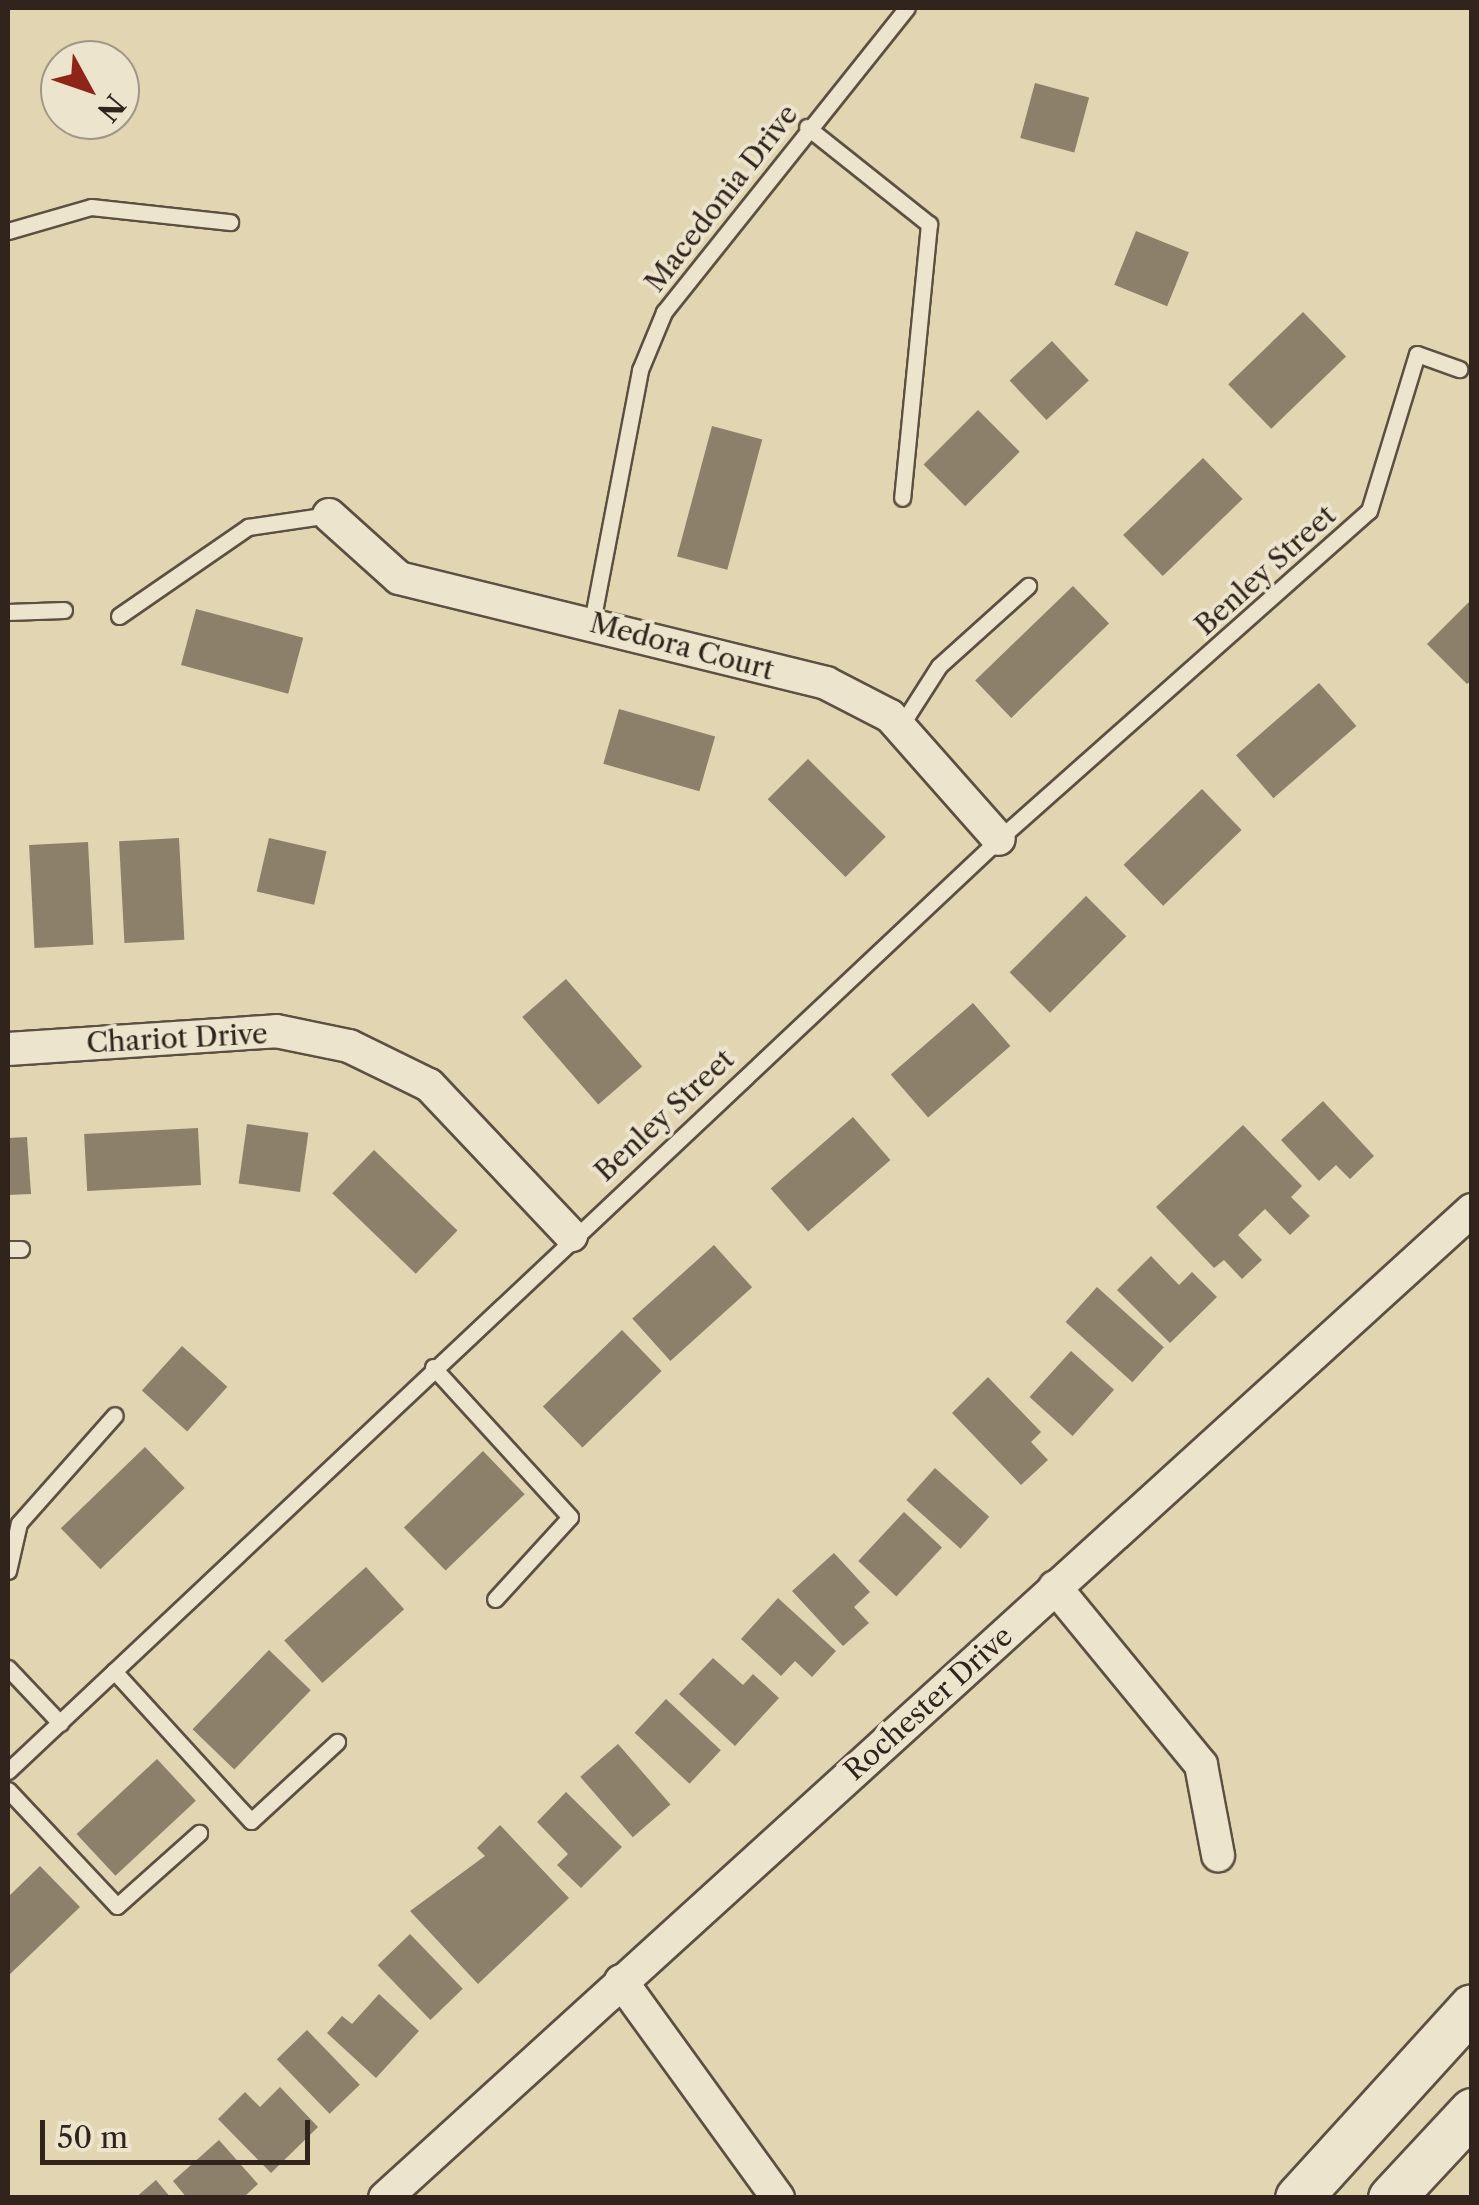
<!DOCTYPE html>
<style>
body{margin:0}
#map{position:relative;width:1479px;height:2205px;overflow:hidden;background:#e1d5b2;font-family:"Libre Caslon Text",serif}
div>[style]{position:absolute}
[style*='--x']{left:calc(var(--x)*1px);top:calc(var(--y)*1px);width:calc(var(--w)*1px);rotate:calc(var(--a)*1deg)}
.building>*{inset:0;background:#8c806a;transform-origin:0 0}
.roads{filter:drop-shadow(2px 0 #5c5042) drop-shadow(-2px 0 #5c5042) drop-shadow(0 2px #5c5042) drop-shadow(0 -2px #5c5042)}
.service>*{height:15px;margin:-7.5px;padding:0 7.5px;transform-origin:7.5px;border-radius:7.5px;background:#ece4cd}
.minor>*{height:32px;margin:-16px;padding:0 16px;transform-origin:16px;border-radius:16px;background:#ece4cd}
.secondary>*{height:45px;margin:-22.5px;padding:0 22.5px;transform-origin:22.5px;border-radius:22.5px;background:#ece4cd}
span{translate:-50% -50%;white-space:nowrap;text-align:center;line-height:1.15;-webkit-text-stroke:8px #ece4cd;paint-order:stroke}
.street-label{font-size:28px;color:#30241c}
.frame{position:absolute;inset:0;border:10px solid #30241c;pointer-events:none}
.north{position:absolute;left:40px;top:40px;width:100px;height:100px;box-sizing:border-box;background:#ece4cd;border:2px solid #a19786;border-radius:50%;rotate:130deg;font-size:28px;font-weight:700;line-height:40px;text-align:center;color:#30241c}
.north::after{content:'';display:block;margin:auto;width:35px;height:45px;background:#8f2418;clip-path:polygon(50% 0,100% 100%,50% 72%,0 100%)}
.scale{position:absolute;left:40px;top:2120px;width:270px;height:45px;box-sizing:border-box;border:5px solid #30241c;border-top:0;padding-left:12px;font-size:30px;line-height:35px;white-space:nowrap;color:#30241c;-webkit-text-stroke:8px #ece4cd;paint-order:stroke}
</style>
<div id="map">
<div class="building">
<i style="left:1035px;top:83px;width:56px;height:57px;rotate:15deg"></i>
<i style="left:1136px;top:231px;width:57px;height:58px;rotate:22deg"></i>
<i style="left:1303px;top:312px;width:62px;height:104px;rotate:46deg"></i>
<i style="left:1052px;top:341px;width:54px;height:58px;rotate:47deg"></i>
<i style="left:978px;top:410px;width:59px;height:77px;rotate:45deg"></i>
<i style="left:712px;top:426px;width:52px;height:135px;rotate:15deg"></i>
<i style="left:1203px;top:458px;width:57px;height:111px;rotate:46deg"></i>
<i style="left:1073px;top:586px;width:52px;height:136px;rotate:46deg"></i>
<i style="clip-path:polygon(1472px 599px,1472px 680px,1467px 684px,1427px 644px)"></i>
<i style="left:196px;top:609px;width:111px;height:58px;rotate:15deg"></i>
<i style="left:1319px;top:683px;width:57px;height:110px;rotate:49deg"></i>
<i style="left:619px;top:709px;width:100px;height:57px;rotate:16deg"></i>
<i style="left:808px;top:759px;width:110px;height:57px;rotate:45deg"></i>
<i style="left:1202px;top:789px;width:57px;height:109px;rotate:46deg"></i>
<i style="left:179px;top:838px;width:102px;height:60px;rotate:87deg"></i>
<i style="left:269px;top:838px;width:59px;height:55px;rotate:13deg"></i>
<i style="left:88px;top:842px;width:103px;height:59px;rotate:87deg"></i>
<i style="left:1086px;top:896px;width:57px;height:108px;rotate:45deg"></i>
<i style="left:566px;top:979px;width:116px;height:58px;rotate:49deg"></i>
<i style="left:973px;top:1003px;width:57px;height:109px;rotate:49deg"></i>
<i style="clip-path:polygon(1323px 1101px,1374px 1156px,1350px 1179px,1336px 1165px,1319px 1181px,1281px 1140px)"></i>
<i style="left:853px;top:1117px;width:57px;height:109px;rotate:49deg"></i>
<i style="left:247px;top:1124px;width:62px;height:60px;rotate:8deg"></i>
<i style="clip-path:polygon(1243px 1125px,1302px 1186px,1291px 1197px,1310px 1216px,1290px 1235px,1265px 1209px,1238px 1235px,1262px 1260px,1242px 1279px,1224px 1260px,1214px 1268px,1156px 1207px)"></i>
<i style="left:198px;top:1128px;width:57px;height:114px;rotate:87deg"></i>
<i style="clip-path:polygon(27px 1137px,31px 1194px,8px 1195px,8px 1138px)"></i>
<i style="left:374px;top:1150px;width:116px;height:60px;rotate:44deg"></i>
<i style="left:714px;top:1245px;width:57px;height:110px;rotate:48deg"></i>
<i style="clip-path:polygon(1151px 1256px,1179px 1285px,1192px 1272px,1217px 1297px,1170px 1343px,1117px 1290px)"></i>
<i style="left:1097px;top:1287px;width:90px;height:47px;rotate:42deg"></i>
<i style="left:622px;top:1330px;width:57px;height:110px;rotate:46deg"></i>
<i style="left:182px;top:1346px;width:61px;height:60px;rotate:42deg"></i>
<i style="left:1071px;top:1351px;width:58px;height:62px;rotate:42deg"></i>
<i style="clip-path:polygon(988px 1377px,1041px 1432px,1031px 1442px,1048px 1460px,1021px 1485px,952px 1413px)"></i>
<i style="left:145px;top:1447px;width:57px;height:117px;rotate:46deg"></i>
<i style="left:483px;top:1451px;width:60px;height:110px;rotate:46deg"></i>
<i style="left:935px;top:1468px;width:73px;height:43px;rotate:42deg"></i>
<i style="left:904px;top:1512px;width:52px;height:67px;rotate:43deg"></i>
<i style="clip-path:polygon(834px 1553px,870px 1592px,854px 1607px,869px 1623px,843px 1646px,792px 1591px)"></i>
<i style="left:366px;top:1567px;width:57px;height:110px;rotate:48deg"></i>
<i style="clip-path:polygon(778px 1598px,836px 1651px,812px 1677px,795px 1661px,781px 1676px,741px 1639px)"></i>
<i style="left:269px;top:1650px;width:58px;height:110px;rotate:44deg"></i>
<i style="clip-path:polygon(713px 1658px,743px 1685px,753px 1674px,779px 1698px,735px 1746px,679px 1694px)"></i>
<i style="left:666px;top:1699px;width:75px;height:46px;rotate:43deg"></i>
<i style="left:618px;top:1744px;width:80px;height:50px;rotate:49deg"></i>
<i style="left:157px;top:1759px;width:57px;height:110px;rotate:47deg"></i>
<i style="clip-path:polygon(566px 1792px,622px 1847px,581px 1888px,557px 1865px,568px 1854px,537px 1822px)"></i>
<i style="clip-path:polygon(500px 1825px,569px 1898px,478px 1984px,410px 1911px,485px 1856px,477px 1848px)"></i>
<i style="clip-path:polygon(40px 1866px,80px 1907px,8px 1976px,8px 1897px)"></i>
<i style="left:410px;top:1934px;width:76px;height:45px;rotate:46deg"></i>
<i style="clip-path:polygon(379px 1994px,419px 2031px,376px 2078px,327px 2033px,342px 2016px,352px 2024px)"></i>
<i style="left:307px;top:2030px;width:76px;height:42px;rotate:46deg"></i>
<i style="clip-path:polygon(280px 2087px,318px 2127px,271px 2173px,218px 2119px,245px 2092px,260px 2107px)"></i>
<i style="clip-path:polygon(219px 2140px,258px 2184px,243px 2198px,187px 2198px,173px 2181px)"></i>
<i style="clip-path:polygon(156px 2180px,171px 2198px,135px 2198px)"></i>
</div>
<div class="roads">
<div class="service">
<i style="--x:807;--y:127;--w:156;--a:38.5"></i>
<i style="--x:929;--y:224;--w:275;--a:95.6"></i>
<i style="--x:8;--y:231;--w:86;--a:-16.1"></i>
<i style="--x:91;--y:207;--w:140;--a:6.2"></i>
<i style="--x:8;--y:612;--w:56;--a:-2"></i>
<i style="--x:119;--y:616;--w:157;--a:-34.6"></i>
<i style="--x:248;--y:527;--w:82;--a:-8.4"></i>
<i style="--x:592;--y:622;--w:257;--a:-79.2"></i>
<i style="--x:640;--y:370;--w:63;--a:-67.5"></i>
<i style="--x:664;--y:312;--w:389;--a:-51.4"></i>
<i style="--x:900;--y:727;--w:72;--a:-57.4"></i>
<i style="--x:939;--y:666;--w:120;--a:-42"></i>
<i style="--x:8;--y:1249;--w:13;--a:0"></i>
<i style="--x:433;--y:1367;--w:203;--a:47.6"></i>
<i style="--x:570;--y:1517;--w:111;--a:132.4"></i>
<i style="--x:8;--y:1571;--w:49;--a:-77.1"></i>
<i style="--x:19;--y:1523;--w:144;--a:-48.4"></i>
<i style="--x:8;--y:1668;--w:76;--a:46.6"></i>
<i style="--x:114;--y:1671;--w:203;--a:47.6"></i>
<i style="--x:251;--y:1821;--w:117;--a:-42.6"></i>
<i style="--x:8;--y:1771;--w:1360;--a:-43.24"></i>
<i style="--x:999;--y:839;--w:494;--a:-41.6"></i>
<i style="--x:1369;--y:511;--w:164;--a:-73"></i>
<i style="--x:1417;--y:354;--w:45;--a:19.7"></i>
<i style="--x:8;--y:1790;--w:159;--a:46.8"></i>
<i style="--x:117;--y:1906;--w:110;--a:-41.7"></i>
</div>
<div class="minor">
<i style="--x:329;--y:515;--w:94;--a:42"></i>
<i style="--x:399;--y:578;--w:440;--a:13.8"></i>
<i style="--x:826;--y:683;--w:72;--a:27.3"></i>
<i style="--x:890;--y:716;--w:164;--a:48.5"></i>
<i style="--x:8;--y:1049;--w:269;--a:-3.8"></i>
<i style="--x:276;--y:1031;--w:75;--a:11.6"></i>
<i style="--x:349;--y:1046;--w:89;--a:26"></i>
<i style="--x:429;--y:1085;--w:207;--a:46.6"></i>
<i style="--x:1055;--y:1587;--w:230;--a:50.6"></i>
<i style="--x:1201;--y:1765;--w:92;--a:79.3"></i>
<i style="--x:621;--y:1981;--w:268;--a:54.1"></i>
<i style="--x:385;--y:2198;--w:1469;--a:-42.27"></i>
</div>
<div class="secondary">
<i style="--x:1298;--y:2198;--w:258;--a:-47.7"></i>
<i style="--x:1391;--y:2198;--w:119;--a:-47"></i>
</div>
</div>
<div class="street-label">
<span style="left:721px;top:198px;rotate:-52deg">Macedonia Drive</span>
<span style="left:1265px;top:570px;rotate:-42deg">Benley Street</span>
<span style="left:682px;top:646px;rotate:15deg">Medora Court</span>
<span style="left:177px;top:1038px;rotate:-3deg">Chariot Drive</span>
<span style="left:664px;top:1115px;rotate:-43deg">Benley Street</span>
<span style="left:928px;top:1703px;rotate:-42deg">Rochester Drive</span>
</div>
<div class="frame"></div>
<div class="north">N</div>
<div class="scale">50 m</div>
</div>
